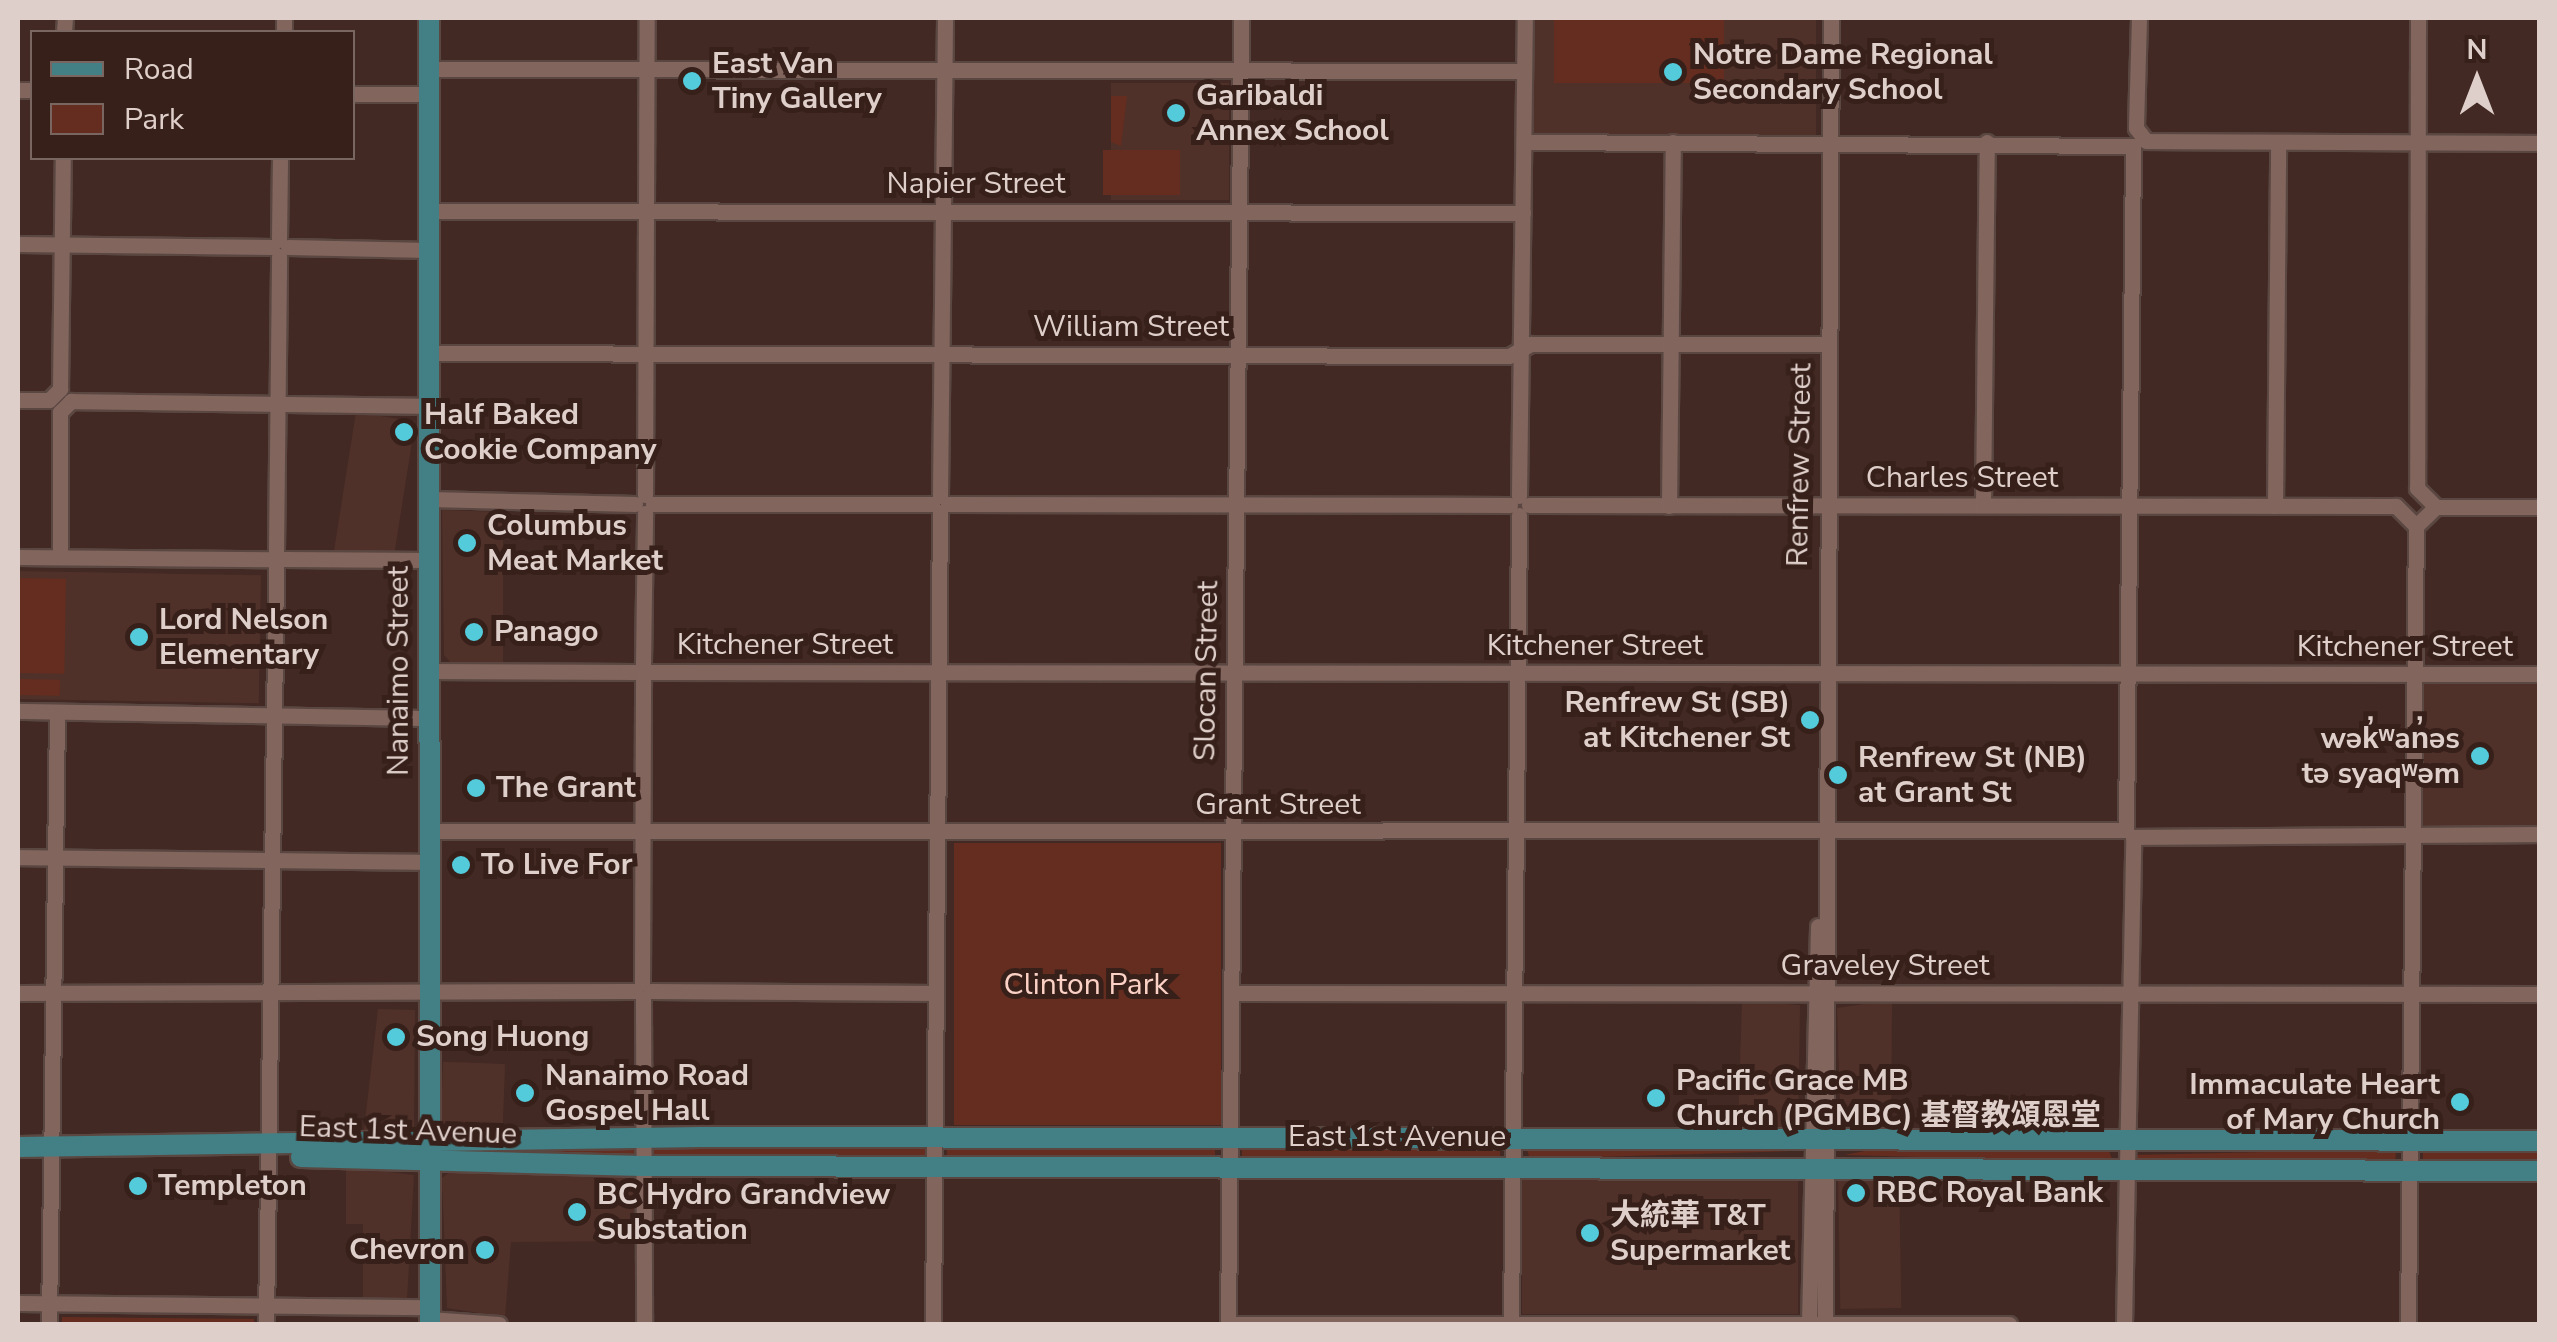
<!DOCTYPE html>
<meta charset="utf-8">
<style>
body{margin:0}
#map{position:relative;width:2557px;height:1342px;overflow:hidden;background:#422923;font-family:"Nunito Sans","Noto Sans SC",sans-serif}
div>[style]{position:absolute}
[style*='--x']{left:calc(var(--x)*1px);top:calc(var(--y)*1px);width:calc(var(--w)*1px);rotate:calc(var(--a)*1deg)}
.built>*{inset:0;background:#503129;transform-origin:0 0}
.green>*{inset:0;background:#642d1f;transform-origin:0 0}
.roads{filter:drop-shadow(2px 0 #5b4741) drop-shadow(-2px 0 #5b4741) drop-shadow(0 2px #5b4741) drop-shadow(0 -2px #5b4741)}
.minor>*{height:15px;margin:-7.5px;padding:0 7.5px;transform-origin:7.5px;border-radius:7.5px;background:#82665e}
.major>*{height:20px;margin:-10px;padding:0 10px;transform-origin:10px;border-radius:10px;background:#438085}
.dots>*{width:28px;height:28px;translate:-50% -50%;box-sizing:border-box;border:5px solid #37201a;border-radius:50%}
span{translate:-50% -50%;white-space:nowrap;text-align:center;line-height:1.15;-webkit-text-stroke:10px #37201a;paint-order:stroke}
.poi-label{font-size:30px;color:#dfcfcb;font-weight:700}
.left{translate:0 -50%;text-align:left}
.right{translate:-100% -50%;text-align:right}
.street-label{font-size:30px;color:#dfcfcb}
.park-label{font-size:30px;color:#fbd1c5}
.frame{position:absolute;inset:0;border:20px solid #dfcfcb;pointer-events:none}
.legend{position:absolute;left:30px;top:30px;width:325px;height:130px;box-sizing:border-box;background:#37201a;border:2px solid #7a6661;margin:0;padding:12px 18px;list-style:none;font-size:30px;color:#dfcfcb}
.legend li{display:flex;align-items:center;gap:20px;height:50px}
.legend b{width:50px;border:2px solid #7a6661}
.north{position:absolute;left:2427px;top:30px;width:100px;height:100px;-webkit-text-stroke:8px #37201a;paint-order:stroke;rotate:0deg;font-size:28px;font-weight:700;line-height:40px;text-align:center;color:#dfcfcb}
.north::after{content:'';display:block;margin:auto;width:35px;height:45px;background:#dfcfcb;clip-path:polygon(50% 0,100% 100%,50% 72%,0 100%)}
</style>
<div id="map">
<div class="built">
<i style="left:1531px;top:18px;width:285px;height:117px"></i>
<i style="left:1111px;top:83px;width:118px;height:117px"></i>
<i style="left:356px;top:412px;width:60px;height:142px;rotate:9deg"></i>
<i style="clip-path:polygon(442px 510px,503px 512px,503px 665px,452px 664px,444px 655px)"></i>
<i style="left:18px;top:571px;width:243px;height:128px;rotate:1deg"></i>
<i style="left:2420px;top:681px;width:119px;height:149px"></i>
<i style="clip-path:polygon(1892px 1000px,1891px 1134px,1841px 1132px,1837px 1008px)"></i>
<i style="clip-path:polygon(1742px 1001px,1800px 1005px,1798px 1130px,1742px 1133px,1738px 1126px)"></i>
<i style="clip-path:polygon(378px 1009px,415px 1010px,414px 1131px,363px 1139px)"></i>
<i style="left:505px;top:1064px;width:68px;height:62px;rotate:92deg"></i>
<i style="clip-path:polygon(346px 1167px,414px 1175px,407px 1299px,363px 1300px,363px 1224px,346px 1224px)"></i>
<i style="clip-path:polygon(451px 1171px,634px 1174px,635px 1241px,511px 1242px,505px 1317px,447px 1308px,442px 1178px)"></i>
<i style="left:1899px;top:1174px;width:134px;height:61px;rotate:89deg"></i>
<i style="left:1522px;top:1176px;width:276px;height:138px"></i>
</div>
<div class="green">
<i style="left:1554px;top:18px;width:170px;height:65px"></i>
<i style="clip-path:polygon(1111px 96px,1127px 96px,1121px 146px,1111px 142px)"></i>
<i style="left:1103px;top:150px;width:77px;height:45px"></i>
<i style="left:18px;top:578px;width:48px;height:95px;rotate:1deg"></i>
<i style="left:18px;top:679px;width:42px;height:16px;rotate:1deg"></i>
<i style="left:954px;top:843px;width:267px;height:282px"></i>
<i style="clip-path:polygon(654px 1143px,925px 1146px,927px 1156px,654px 1160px)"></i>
<i style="left:947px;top:1144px;width:268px;height:16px"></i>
<i style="left:1242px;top:1144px;width:258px;height:16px"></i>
<i style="clip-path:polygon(1525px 1144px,1792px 1148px,1793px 1151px,1530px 1159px)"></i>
<i style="clip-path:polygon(535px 1145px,633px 1146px,635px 1150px,632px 1158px,450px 1156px)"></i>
<i style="left:2423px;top:1147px;width:116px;height:16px"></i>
<i style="clip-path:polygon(2108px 1148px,2113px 1162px,1844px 1155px,1870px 1150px)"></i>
<i style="clip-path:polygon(2396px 1149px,2395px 1164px,2139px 1162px,2133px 1155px)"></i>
<i style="clip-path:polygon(62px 1317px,254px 1319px,254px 1324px,62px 1324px)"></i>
</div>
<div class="roads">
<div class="minor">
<i style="--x:2139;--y:18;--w:110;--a:91.6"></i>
<i style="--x:2136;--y:128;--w:16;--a:52"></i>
<i style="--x:2146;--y:141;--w:394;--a:0.3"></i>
<i style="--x:2418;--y:18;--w:470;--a:90.1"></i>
<i style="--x:2417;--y:488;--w:27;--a:45"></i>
<i style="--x:64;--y:32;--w:14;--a:-86"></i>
<i style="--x:284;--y:32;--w:14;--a:-90"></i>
<i style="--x:429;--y:69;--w:1095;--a:0.1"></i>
<i style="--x:18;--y:90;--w:14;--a:0"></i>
<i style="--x:352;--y:94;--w:77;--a:0"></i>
<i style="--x:429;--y:211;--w:1094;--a:0.1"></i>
<i style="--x:279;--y:240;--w:82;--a:-89.3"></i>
<i style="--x:18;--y:244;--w:254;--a:0.7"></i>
<i style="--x:288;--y:247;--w:141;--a:1.2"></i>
<i style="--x:429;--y:353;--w:1080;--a:0.16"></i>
<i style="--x:1509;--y:356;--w:25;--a:-29"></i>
<i style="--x:1531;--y:344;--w:298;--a:0"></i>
<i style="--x:18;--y:400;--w:31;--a:0"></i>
<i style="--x:49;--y:400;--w:16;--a:-45"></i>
<i style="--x:60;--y:389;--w:231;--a:-89.3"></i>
<i style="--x:645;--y:495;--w:477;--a:-89.8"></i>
<i style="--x:940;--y:496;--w:478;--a:-89.4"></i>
<i style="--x:1519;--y:496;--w:478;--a:-89.3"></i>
<i style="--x:429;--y:499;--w:206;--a:1.4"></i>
<i style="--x:653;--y:504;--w:279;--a:0"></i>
<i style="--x:948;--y:504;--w:562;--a:0.1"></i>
<i style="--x:1529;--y:505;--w:867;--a:0.07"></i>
<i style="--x:2396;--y:506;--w:28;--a:45"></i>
<i style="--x:1983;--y:505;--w:363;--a:-89.4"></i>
<i style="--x:1669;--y:506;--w:364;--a:-89.4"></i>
<i style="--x:2275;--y:506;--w:363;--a:-89.5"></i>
<i style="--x:276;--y:552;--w:296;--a:-89.4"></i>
<i style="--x:18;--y:557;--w:250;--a:0.5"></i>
<i style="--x:60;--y:557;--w:145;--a:-90"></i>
<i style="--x:60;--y:412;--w:16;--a:-45"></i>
<i style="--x:71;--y:401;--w:358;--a:0.8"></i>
<i style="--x:284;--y:559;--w:145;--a:0.4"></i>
<i style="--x:643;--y:664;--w:151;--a:-89.2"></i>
<i style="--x:429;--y:671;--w:206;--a:0.3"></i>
<i style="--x:650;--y:672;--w:1890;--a:0.06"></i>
<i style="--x:18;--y:711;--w:411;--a:1"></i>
<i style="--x:429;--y:831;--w:1697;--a:-0.03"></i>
<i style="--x:2126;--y:830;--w:684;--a:-89.41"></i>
<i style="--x:2133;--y:146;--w:609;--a:-179.62"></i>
<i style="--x:18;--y:857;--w:411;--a:0.7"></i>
<i style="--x:642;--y:984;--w:305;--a:-89.8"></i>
<i style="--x:651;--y:991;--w:285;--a:0.4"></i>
<i style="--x:18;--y:993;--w:617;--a:-0.19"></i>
<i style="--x:1231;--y:993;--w:1309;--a:0.04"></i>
<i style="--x:643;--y:999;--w:325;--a:89.8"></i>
<i style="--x:18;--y:1303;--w:411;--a:0.6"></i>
<i style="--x:429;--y:1319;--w:70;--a:4.1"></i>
<i style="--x:49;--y:1324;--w:612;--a:-89.25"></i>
<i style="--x:266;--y:1324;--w:757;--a:-89.24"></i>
<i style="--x:933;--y:1324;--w:812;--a:-89.51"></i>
<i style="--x:1228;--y:1324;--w:1306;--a:-89.43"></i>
<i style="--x:1235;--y:1324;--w:774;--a:0"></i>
<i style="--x:1511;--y:1324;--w:809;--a:-89.43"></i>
<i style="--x:1809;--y:1324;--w:398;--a:-88.7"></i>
<i style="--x:1825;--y:1324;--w:1306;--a:-89.74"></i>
<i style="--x:2124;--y:1324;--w:487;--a:-88.9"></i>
<i style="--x:2133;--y:837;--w:407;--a:-0.4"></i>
<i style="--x:2408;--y:1324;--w:798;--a:-89.43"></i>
<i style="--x:2416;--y:526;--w:28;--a:-44"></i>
<i style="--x:2436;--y:507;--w:104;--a:0"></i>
</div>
<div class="major">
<i style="--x:429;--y:18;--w:1306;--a:89.96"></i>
<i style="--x:18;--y:1147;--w:683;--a:-0.84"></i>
<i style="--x:701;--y:1137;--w:1839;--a:0.12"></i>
<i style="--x:301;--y:1157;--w:341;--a:1.5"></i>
<i style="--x:642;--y:1166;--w:1898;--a:0.15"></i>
</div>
</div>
<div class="dots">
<i style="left:1673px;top:72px;background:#53cbdb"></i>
<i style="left:692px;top:81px;background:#53cbdb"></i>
<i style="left:1176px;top:113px;background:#53cbdb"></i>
<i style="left:404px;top:432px;background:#53cbdb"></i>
<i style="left:467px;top:543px;background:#53cbdb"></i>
<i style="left:474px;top:632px;background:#53cbdb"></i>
<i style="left:139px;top:637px;background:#53cbdb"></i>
<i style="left:1810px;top:720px;background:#53cbdb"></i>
<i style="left:2480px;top:756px;background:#53cbdb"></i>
<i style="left:1838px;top:775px;background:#53cbdb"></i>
<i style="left:476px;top:788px;background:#53cbdb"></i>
<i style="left:461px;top:865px;background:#53cbdb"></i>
<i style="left:396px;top:1037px;background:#53cbdb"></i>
<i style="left:525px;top:1093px;background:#53cbdb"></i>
<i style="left:1656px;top:1098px;background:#53cbdb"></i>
<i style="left:2460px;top:1102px;background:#53cbdb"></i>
<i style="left:138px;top:1186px;background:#53cbdb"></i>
<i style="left:1856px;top:1193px;background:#53cbdb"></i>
<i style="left:577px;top:1212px;background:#53cbdb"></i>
<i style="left:1590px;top:1233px;background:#53cbdb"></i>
<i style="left:485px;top:1250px;background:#53cbdb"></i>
</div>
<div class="poi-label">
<span class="left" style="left:1693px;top:72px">Notre Dame Regional<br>Secondary School</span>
<span class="left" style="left:712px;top:81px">East Van<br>Tiny Gallery</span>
<span class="left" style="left:1196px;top:113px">Garibaldi<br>Annex School</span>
<span class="left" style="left:424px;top:432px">Half Baked<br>Cookie Company</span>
<span class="left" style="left:487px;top:543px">Columbus<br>Meat Market</span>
<span class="left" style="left:159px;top:637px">Lord Nelson<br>Elementary</span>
<span class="left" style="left:494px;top:632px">Panago</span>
<span class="right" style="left:1790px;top:720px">Renfrew St (SB)<br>at Kitchener St</span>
<span class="right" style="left:2460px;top:756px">wək̓ʷan̓əs<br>tə syaqʷəm</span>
<span class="left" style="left:1858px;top:775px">Renfrew St (NB)<br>at Grant St</span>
<span class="left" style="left:496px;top:788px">The Grant</span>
<span class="left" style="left:481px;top:865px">To Live For</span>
<span class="left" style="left:416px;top:1037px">Song Huong</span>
<span class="left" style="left:545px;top:1093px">Nanaimo Road<br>Gospel Hall</span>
<span class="left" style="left:1676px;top:1098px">Pacific Grace MB<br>Church (PGMBC) 基督教頌恩堂</span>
<span class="right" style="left:2440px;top:1102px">Immaculate Heart<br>of Mary Church</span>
<span class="left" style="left:158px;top:1186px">Templeton</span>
<span class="left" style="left:1876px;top:1193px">RBC Royal Bank</span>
<span class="left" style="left:597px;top:1212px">BC Hydro Grandview<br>Substation</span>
<span class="left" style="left:1610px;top:1233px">大統華 T&amp;T<br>Supermarket</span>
<span class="right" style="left:465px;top:1250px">Chevron</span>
</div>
<div class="street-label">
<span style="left:976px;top:184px">Napier Street</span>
<span style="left:1131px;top:327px">William Street</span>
<span style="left:1800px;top:465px;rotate:-89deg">Renfrew Street</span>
<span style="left:1962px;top:478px">Charles Street</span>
<span style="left:785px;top:645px">Kitchener Street</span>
<span style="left:1595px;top:646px">Kitchener Street</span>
<span style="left:2405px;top:647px">Kitchener Street</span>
<span style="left:399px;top:671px;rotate:-90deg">Nanaimo Street</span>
<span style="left:1207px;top:671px;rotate:-89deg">Slocan Street</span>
<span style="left:1278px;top:805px">Grant Street</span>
<span style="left:1885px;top:966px">Graveley Street</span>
<span style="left:408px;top:1131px;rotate:2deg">East 1st Avenue</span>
<span style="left:1397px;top:1137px">East 1st Avenue</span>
</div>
<div class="park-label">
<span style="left:1086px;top:985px">Clinton Park</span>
</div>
<div class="frame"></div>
<ul class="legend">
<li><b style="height:12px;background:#438085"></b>Road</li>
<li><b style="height:28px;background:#642d1f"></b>Park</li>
</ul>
<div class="north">N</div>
</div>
